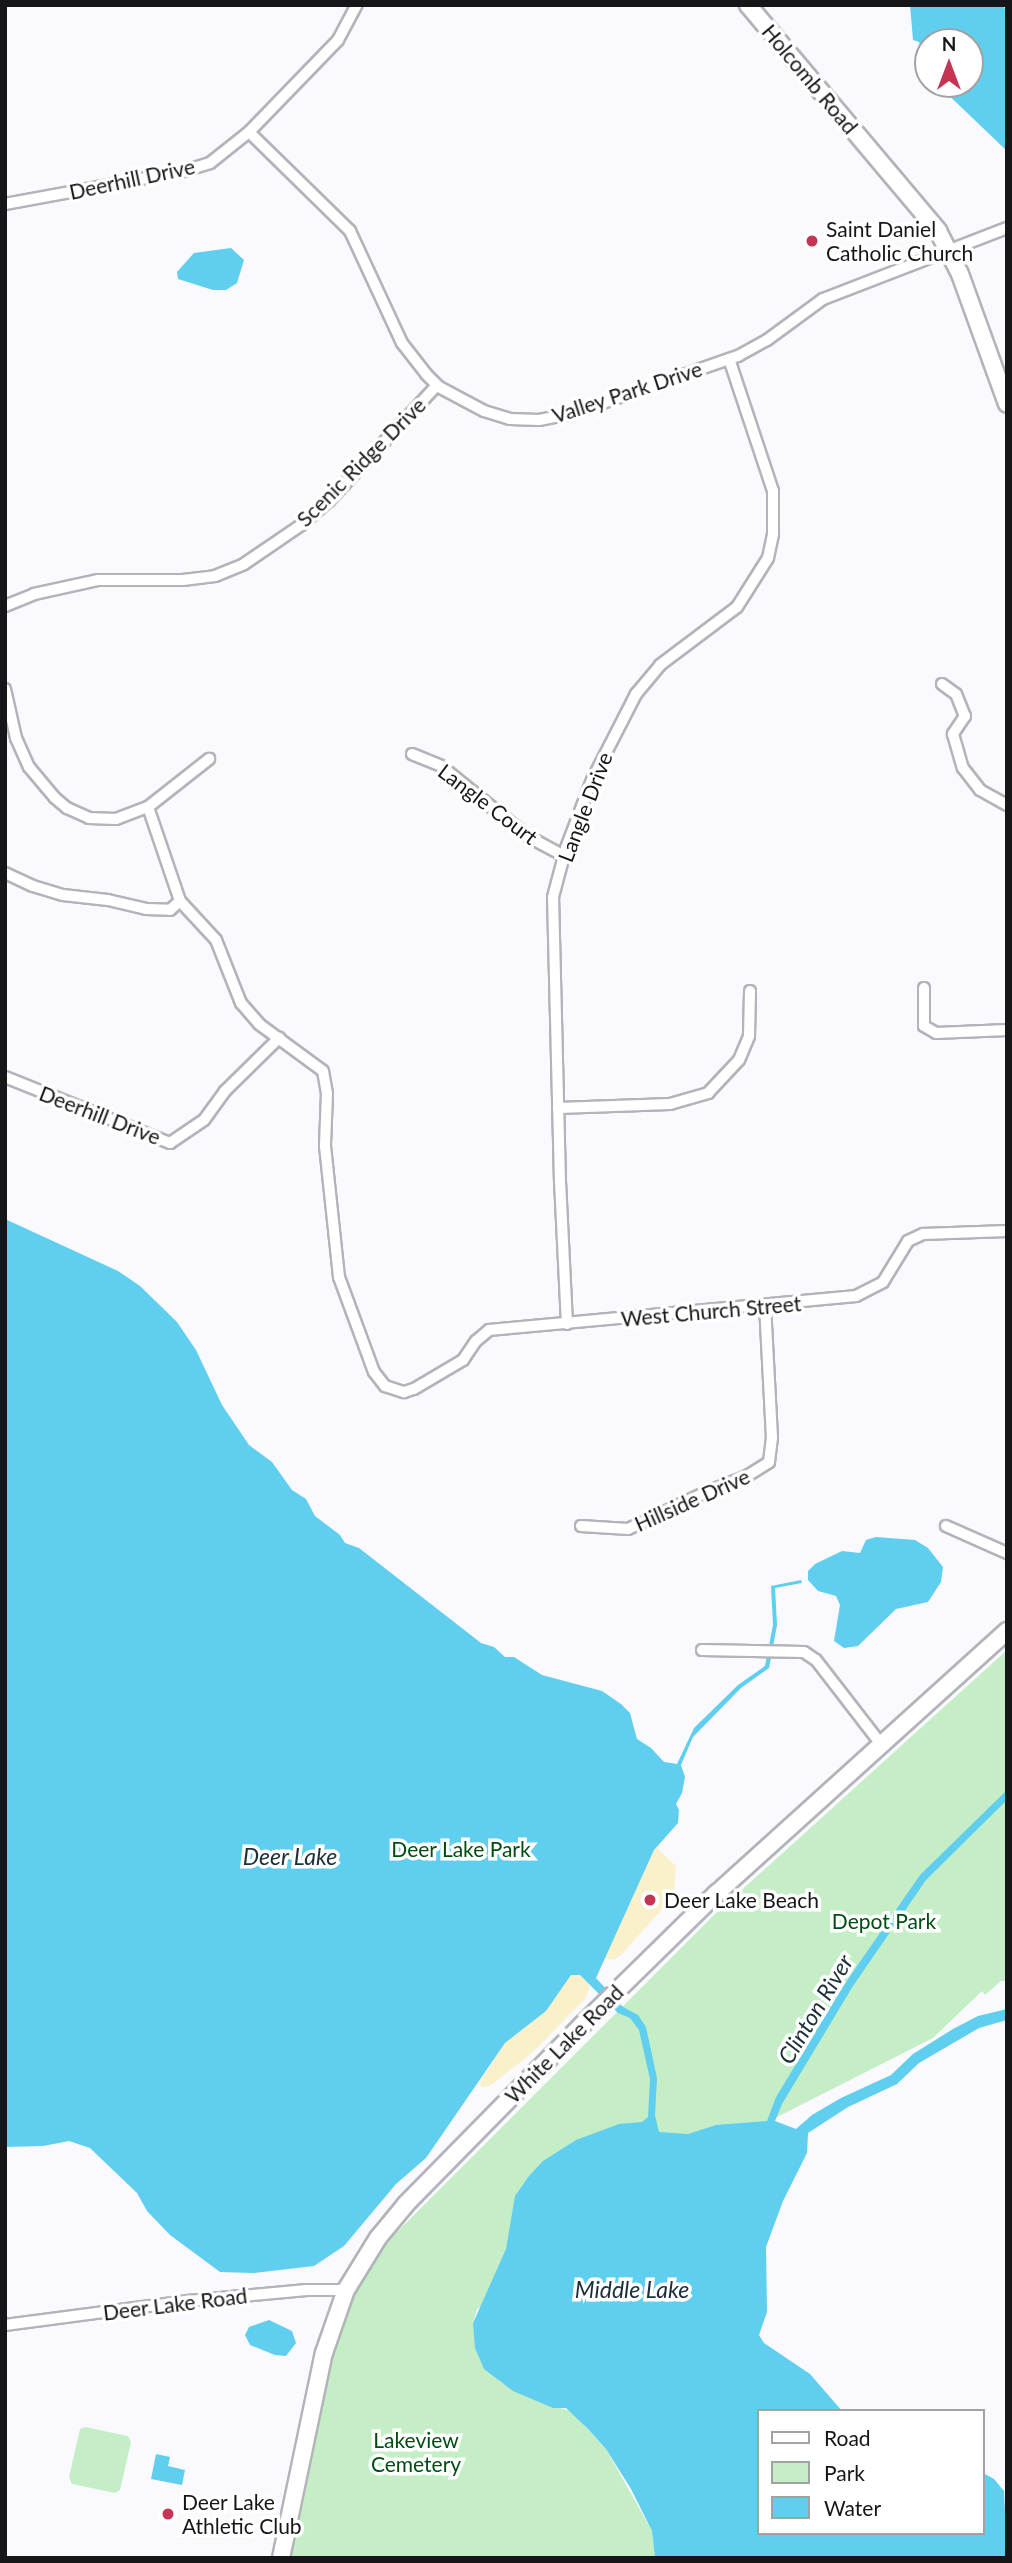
<!DOCTYPE html>
<style>
body{margin:0}
#map{position:relative;width:1012px;height:2563px;overflow:hidden;background:#f9f9fe;font-family:Lato,sans-serif}
div>[style]{position:absolute}
[style*='--x']{left:calc(var(--x)*1px);top:calc(var(--y)*1px);width:calc(var(--w)*1px);rotate:calc(var(--a)*1deg)}
.green>*{inset:0;background:#c5eec6}
.sand>*{inset:0;background:#faf0ca}
.water>*{inset:0;background:#5fceef}
.roads{filter:drop-shadow(2px 0 #b3b4ba) drop-shadow(-2px 0 #b3b4ba) drop-shadow(0 2px #b3b4ba) drop-shadow(0 -2px #b3b4ba)}
.street>*{height:10px;margin:-5px;padding:0 5px;transform-origin:5px;border-radius:5px;background:#fff}
.secondary>*{height:16px;margin:-8px;padding:0 8px;transform-origin:8px;border-radius:8px;background:#fff}
.dots>*{width:19px;height:19px;translate:-50% -50%;box-sizing:border-box;border:4px solid #fff;border-radius:50%}
span{translate:-50% -50%;white-space:nowrap;text-align:center;line-height:1.15;-webkit-text-stroke:7px #fff;paint-order:stroke}
.street-label{font-size:21px;color:#161619}
.poi-label{font-size:21px;color:#161619}
.left{translate:0 -50%;text-align:left}
.park-label{font-size:21px;color:#004d13}
.water-label{font-size:23px;color:#1b2f36;font-style:italic}
.frame{position:absolute;inset:0;border:7px solid #161619;pointer-events:none}
.legend{position:absolute;left:757px;top:2409px;width:228px;height:126px;box-sizing:border-box;background:#fff;border:2px solid #a2a2a3;margin:0;padding:9px 12px;list-style:none;font-size:21px;color:#161619}
.legend li{display:flex;align-items:center;gap:14px;height:35px}
.legend b{width:35px;border:2px solid #a2a2a3}
.north{position:absolute;left:914px;top:28px;width:70px;height:70px;box-sizing:border-box;background:#fff;border:2px solid #a2a2a3;border-radius:50%;rotate:0deg;font-size:19px;font-weight:700;line-height:28px;text-align:center;color:#161619}
.north::after{content:'';display:block;margin:auto;width:24px;height:32px;background:#c43453;clip-path:polygon(50% 0,100% 100%,50% 72%,0 100%)}
</style>
<div id="map">
<div class="green">
<i style="clip-path:polygon(1007px 1650px,1007px 1981px,1001px 1981px,985px 1995px,982px 1991px,933px 2038px,779px 2116px,477px 2309px,473px 2323px,500px 2382px,545px 2404px,571px 2411px,606px 2449px,652px 2531px,655px 2558px,287px 2558px,325px 2374px,357px 2280px,375px 2251px,391px 2238px,713px 1916px)"></i>
<i style="clip-path:polygon(85px 2427px,128px 2436px,131px 2442px,120px 2490px,115px 2493px,72px 2484px,69px 2477px,80px 2429px)"></i>
</div>
<div class="sand">
<i style="clip-path:polygon(656px 1847px,676px 1866px,674px 1896px,621px 1955px,614px 1960px,603px 1958px)"></i>
<i style="clip-path:polygon(571px 1975px,580px 1975px,590px 1986px,585px 1999px,533px 2052px,490px 2086px,481px 2087px,480px 2083px,505px 2043px,546px 2011px)"></i>
</div>
<div class="water">
<i style="clip-path:polygon(910px 5px,1003px 5px,1007px 14px,1007px 151px,937px 84px,970px 84px,970px 42px,928px 42px,928px 65px,919px 42px,913px 40px)"></i>
<i style="clip-path:polygon(231px 248px,244px 260px,237px 283px,226px 290px,213px 290px,178px 279px,177px 272px,194px 253px)"></i>
<i style="clip-path:polygon(5px 1219px,118px 1271px,140px 1286px,177px 1322px,196px 1350px,222px 1405px,249px 1445px,272px 1462px,292px 1490px,306px 1499px,315px 1516px,340px 1535px,345px 1543px,359px 1548px,481px 1643px,494px 1647px,505px 1657px,514px 1657px,542px 1675px,602px 1691px,621px 1704px,630px 1713px,637px 1739px,651px 1748px,664px 1762px,677px 1764px,694px 1728px,738px 1685px,765px 1666px,773px 1625px,771px 1586px,801px 1580px,802px 1583px,775px 1588px,777px 1625px,769px 1668px,741px 1688px,693px 1737px,681px 1765px,685px 1777px,682px 1793px,676px 1804px,679px 1810px,678px 1823px,654px 1850px,596px 1978px,623px 2007px,638px 2015px,646px 2027px,657px 2078px,655px 2115px,659px 2132px,688px 2134px,716px 2125px,767px 2121px,776px 2097px,846px 1982px,920px 1875px,1007px 1790px,1007px 1800px,926px 1880px,853px 1986px,782px 2104px,775px 2121px,796px 2129px,812px 2115px,841px 2098px,891px 2075px,913px 2054px,953px 2029px,978px 2016px,1007px 2009px,1007px 2020px,979px 2028px,919px 2063px,897px 2084px,848px 2107px,808px 2133px,807px 2153px,783px 2201px,766px 2247px,767px 2312px,759px 2335px,764px 2343px,810px 2374px,842px 2411px,758px 2411px,758px 2533px,982px 2533px,985px 2474px,994px 2479px,1004px 2491px,1007px 2558px,655px 2558px,652px 2531px,631px 2489px,606px 2449px,588px 2429px,566px 2408px,553px 2408px,513px 2391px,484px 2369px,475px 2348px,473px 2323px,506px 2249px,515px 2196px,529px 2176px,543px 2161px,576px 2140px,619px 2124px,642px 2122px,648px 2117px,650px 2079px,639px 2030px,630px 2018px,618px 2013px,580px 1975px,571px 1975px,546px 2011px,505px 2043px,426px 2158px,396px 2184px,344px 2246px,314px 2266px,254px 2273px,220px 2272px,170px 2235px,147px 2211px,137px 2193px,90px 2148px,69px 2141px,43px 2146px,5px 2147px)"></i>
<i style="clip-path:polygon(876px 1537px,915px 1540px,928px 1548px,943px 1567px,941px 1582px,928px 1602px,896px 1609px,858px 1646px,844px 1648px,834px 1641px,840px 1605px,836px 1596px,818px 1591px,808px 1580px,808px 1571px,815px 1564px,842px 1551px,860px 1553px,866px 1540px)"></i>
<i style="clip-path:polygon(269px 2320px,292px 2331px,296px 2343px,286px 2356px,275px 2355px,250px 2345px,245px 2335px,249px 2327px)"></i>
<i style="clip-path:polygon(156px 2454px,170px 2457px,168px 2466px,185px 2470px,182px 2485px,151px 2479px)"></i>
</div>
<div class="roads">
<div class="street">
<i style="--x:249;--y:132;--w:141;--a:44.4"></i>
<i style="--x:350;--y:231;--w:123;--a:65.1"></i>
<i style="--x:402;--y:343;--w:39;--a:52"></i>
<i style="--x:426;--y:374;--w:18;--a:45"></i>
<i style="--x:439;--y:387;--w:51;--a:28.1"></i>
<i style="--x:484;--y:411;--w:27;--a:17"></i>
<i style="--x:510;--y:419;--w:29;--a:2"></i>
<i style="--x:539;--y:420;--w:36;--a:-11"></i>
<i style="--x:574;--y:413;--w:174;--a:-19.2"></i>
<i style="--x:738;--y:356;--w:33;--a:-29"></i>
<i style="--x:767;--y:340;--w:69;--a:-36.2"></i>
<i style="--x:823;--y:299;--w:197;--a:-21.1"></i>
<i style="--x:5;--y:204;--w:182;--a:-10.4"></i>
<i style="--x:184;--y:171;--w:27;--a:-17"></i>
<i style="--x:210;--y:163;--w:50;--a:-38.5"></i>
<i style="--x:249;--y:132;--w:128;--a:-45.9"></i>
<i style="--x:338;--y:40;--w:40;--a:-62"></i>
<i style="--x:5;--y:606;--w:31;--a:-22"></i>
<i style="--x:34;--y:594;--w:66;--a:-12.3"></i>
<i style="--x:98;--y:580;--w:85;--a:0"></i>
<i style="--x:183;--y:580;--w:32;--a:-7"></i>
<i style="--x:215;--y:576;--w:31;--a:-22"></i>
<i style="--x:244;--y:564;--w:69;--a:-34.4"></i>
<i style="--x:301;--y:525;--w:37;--a:-41"></i>
<i style="--x:329;--y:501;--w:158;--a:-47"></i>
<i style="--x:942;--y:684;--w:17;--a:36"></i>
<i style="--x:956;--y:694;--w:24;--a:68"></i>
<i style="--x:965;--y:716;--w:22;--a:124"></i>
<i style="--x:953;--y:734;--w:35;--a:74"></i>
<i style="--x:963;--y:768;--w:28;--a:52"></i>
<i style="--x:980;--y:790;--w:31;--a:29"></i>
<i style="--x:5;--y:689;--w:50;--a:77.3"></i>
<i style="--x:16;--y:738;--w:32;--a:66"></i>
<i style="--x:29;--y:767;--w:40;--a:50"></i>
<i style="--x:55;--y:798;--w:16;--a:40"></i>
<i style="--x:67;--y:808;--w:24;--a:24"></i>
<i style="--x:89;--y:818;--w:27;--a:2"></i>
<i style="--x:116;--y:819;--w:34;--a:-21"></i>
<i style="--x:148;--y:807;--w:78;--a:-38.2"></i>
<i style="--x:412;--y:754;--w:31;--a:22"></i>
<i style="--x:441;--y:766;--w:111;--a:39.1"></i>
<i style="--x:527;--y:836;--w:42;--a:28.4"></i>
<i style="--x:148;--y:807;--w:99;--a:71.2"></i>
<i style="--x:180;--y:901;--w:53;--a:47.3"></i>
<i style="--x:216;--y:940;--w:68;--a:68.4"></i>
<i style="--x:241;--y:1003;--w:28;--a:49"></i>
<i style="--x:259;--y:1024;--w:79;--a:36.3"></i>
<i style="--x:323;--y:1071;--w:22;--a:80"></i>
<i style="--x:327;--y:1093;--w:53;--a:92.2"></i>
<i style="--x:325;--y:1146;--w:132;--a:83.9"></i>
<i style="--x:339;--y:1277;--w:101;--a:69.8"></i>
<i style="--x:374;--y:1372;--w:18;--a:52"></i>
<i style="--x:385;--y:1386;--w:20;--a:18"></i>
<i style="--x:404;--y:1392;--w:10;--a:-17"></i>
<i style="--x:414;--y:1389;--w:57;--a:-30.6"></i>
<i style="--x:463;--y:1360;--w:23;--a:-56"></i>
<i style="--x:476;--y:1341;--w:17;--a:-40"></i>
<i style="--x:489;--y:1330;--w:369;--a:-5.3"></i>
<i style="--x:856;--y:1296;--w:30;--a:-27"></i>
<i style="--x:883;--y:1282;--w:48;--a:-58.6"></i>
<i style="--x:908;--y:1241;--w:17;--a:-25"></i>
<i style="--x:923;--y:1234;--w:84;--a:-2"></i>
<i style="--x:5;--y:873;--w:31;--a:25"></i>
<i style="--x:33;--y:886;--w:31;--a:17"></i>
<i style="--x:63;--y:895;--w:45;--a:6.3"></i>
<i style="--x:108;--y:900;--w:39;--a:13"></i>
<i style="--x:146;--y:909;--w:24;--a:2"></i>
<i style="--x:170;--y:910;--w:13;--a:-42"></i>
<i style="--x:924;--y:988;--w:38;--a:90"></i>
<i style="--x:924;--y:1026;--w:14;--a:30"></i>
<i style="--x:936;--y:1033;--w:71;--a:-2.4"></i>
<i style="--x:5;--y:1077;--w:178;--a:21.8"></i>
<i style="--x:170;--y:1143;--w:41;--a:-34.1"></i>
<i style="--x:204;--y:1120;--w:36;--a:-54"></i>
<i style="--x:225;--y:1091;--w:76;--a:-44.5"></i>
<i style="--x:558;--y:1108;--w:112;--a:-2"></i>
<i style="--x:670;--y:1104;--w:40;--a:-16"></i>
<i style="--x:708;--y:1093;--w:45;--a:-46.8"></i>
<i style="--x:739;--y:1060;--w:26;--a:-67"></i>
<i style="--x:749;--y:1036;--w:45;--a:-88.7"></i>
<i style="--x:567;--y:1324;--w:142;--a:-92.8"></i>
<i style="--x:560;--y:1182;--w:285;--a:-91.4"></i>
<i style="--x:553;--y:897;--w:51;--a:-75.1"></i>
<i style="--x:566;--y:848;--w:73;--a:-69.1"></i>
<i style="--x:592;--y:780;--w:97;--a:-62.9"></i>
<i style="--x:636;--y:694;--w:38;--a:-50"></i>
<i style="--x:660;--y:665;--w:96;--a:-37"></i>
<i style="--x:737;--y:607;--w:58;--a:-57.7"></i>
<i style="--x:768;--y:558;--w:25;--a:-78"></i>
<i style="--x:773;--y:534;--w:43;--a:-90"></i>
<i style="--x:773;--y:491;--w:139;--a:-108.4"></i>
<i style="--x:581;--y:1526;--w:47;--a:3.7"></i>
<i style="--x:628;--y:1529;--w:82;--a:-25.3"></i>
<i style="--x:702;--y:1494;--w:48;--a:-21.8"></i>
<i style="--x:747;--y:1476;--w:26;--a:-32"></i>
<i style="--x:769;--y:1462;--w:24;--a:-83"></i>
<i style="--x:772;--y:1438;--w:133;--a:-93"></i>
<i style="--x:946;--y:1526;--w:67;--a:23.9"></i>
<i style="--x:702;--y:1650;--w:102;--a:1.1"></i>
<i style="--x:804;--y:1652;--w:14;--a:34"></i>
<i style="--x:816;--y:1660;--w:106;--a:52.3"></i>
<i style="--x:5;--y:2325;--w:185;--a:-7.5"></i>
<i style="--x:188;--y:2301;--w:119;--a:-5.3"></i>
<i style="--x:306;--y:2290;--w:40;--a:0"></i>
</div>
<div class="secondary">
<i style="--x:748;--y:5;--w:295;--a:49.9"></i>
<i style="--x:938;--y:231;--w:48;--a:62.9"></i>
<i style="--x:960;--y:274;--w:138;--a:70.1"></i>
<i style="--x:281;--y:2558;--w:209;--a:-78.2"></i>
<i style="--x:324;--y:2353;--w:67;--a:-70.8"></i>
<i style="--x:346;--y:2290;--w:61;--a:-58.4"></i>
<i style="--x:378;--y:2238;--w:44;--a:-50.5"></i>
<i style="--x:406;--y:2204;--w:252;--a:-45.5"></i>
<i style="--x:583;--y:2024;--w:187;--a:-44.4"></i>
<i style="--x:717;--y:1893;--w:391;--a:-42.1"></i>
</div>
</div>
<div class="dots">
<i style="left:812px;top:241px;background:#c43453"></i>
<i style="left:650px;top:1900px;background:#c43453"></i>
<i style="left:168px;top:2514px;background:#c43453"></i>
</div>
<div class="street-label">
<span style="left:810px;top:79px;rotate:50deg">Holcomb Road</span>
<span style="left:132px;top:179px;rotate:-12deg">Deerhill Drive</span>
<span style="left:627px;top:392px;rotate:-18deg">Valley Park Drive</span>
<span style="left:361px;top:462px;rotate:-45deg">Scenic Ridge Drive</span>
<span style="left:488px;top:804px;rotate:37deg">Langle Court</span>
<span style="left:585px;top:807px;rotate:-69deg">Langle Drive</span>
<span style="left:100px;top:1115px;rotate:21deg">Deerhill Drive</span>
<span style="left:711px;top:1311px;rotate:-5deg">West Church Street</span>
<span style="left:692px;top:1500px;rotate:-24deg">Hillside Drive</span>
<span style="left:564px;top:2044px;rotate:-45deg">White Lake Road</span>
<span style="left:175px;top:2304px;rotate:-7deg">Deer Lake Road</span>
</div>
<div class="poi-label">
<span class="left" style="left:826px;top:241px">Saint Daniel<br>Catholic Church</span>
<span class="left" style="left:664px;top:1900px">Deer Lake Beach</span>
<span class="left" style="left:182px;top:2514px">Deer Lake<br>Athletic Club</span>
</div>
<div class="park-label">
<span style="left:461px;top:1849px">Deer Lake Park</span>
<span style="left:884px;top:1921px">Depot Park</span>
<span style="left:416px;top:2452px">Lakeview<br>Cemetery</span>
</div>
<div class="water-label">
<span style="left:290px;top:1856px">Deer Lake</span>
<span style="left:815px;top:2009px;rotate:-59deg">Clinton River</span>
<span style="left:632px;top:2289px">Middle Lake</span>
</div>
<div class="frame"></div>
<ul class="legend">
<li><b style="height:9px;background:#fff"></b>Road</li>
<li><b style="height:19px;background:#c5eec6"></b>Park</li>
<li><b style="height:19px;background:#5fceef"></b>Water</li>
</ul>
<div class="north">N</div>
</div>
